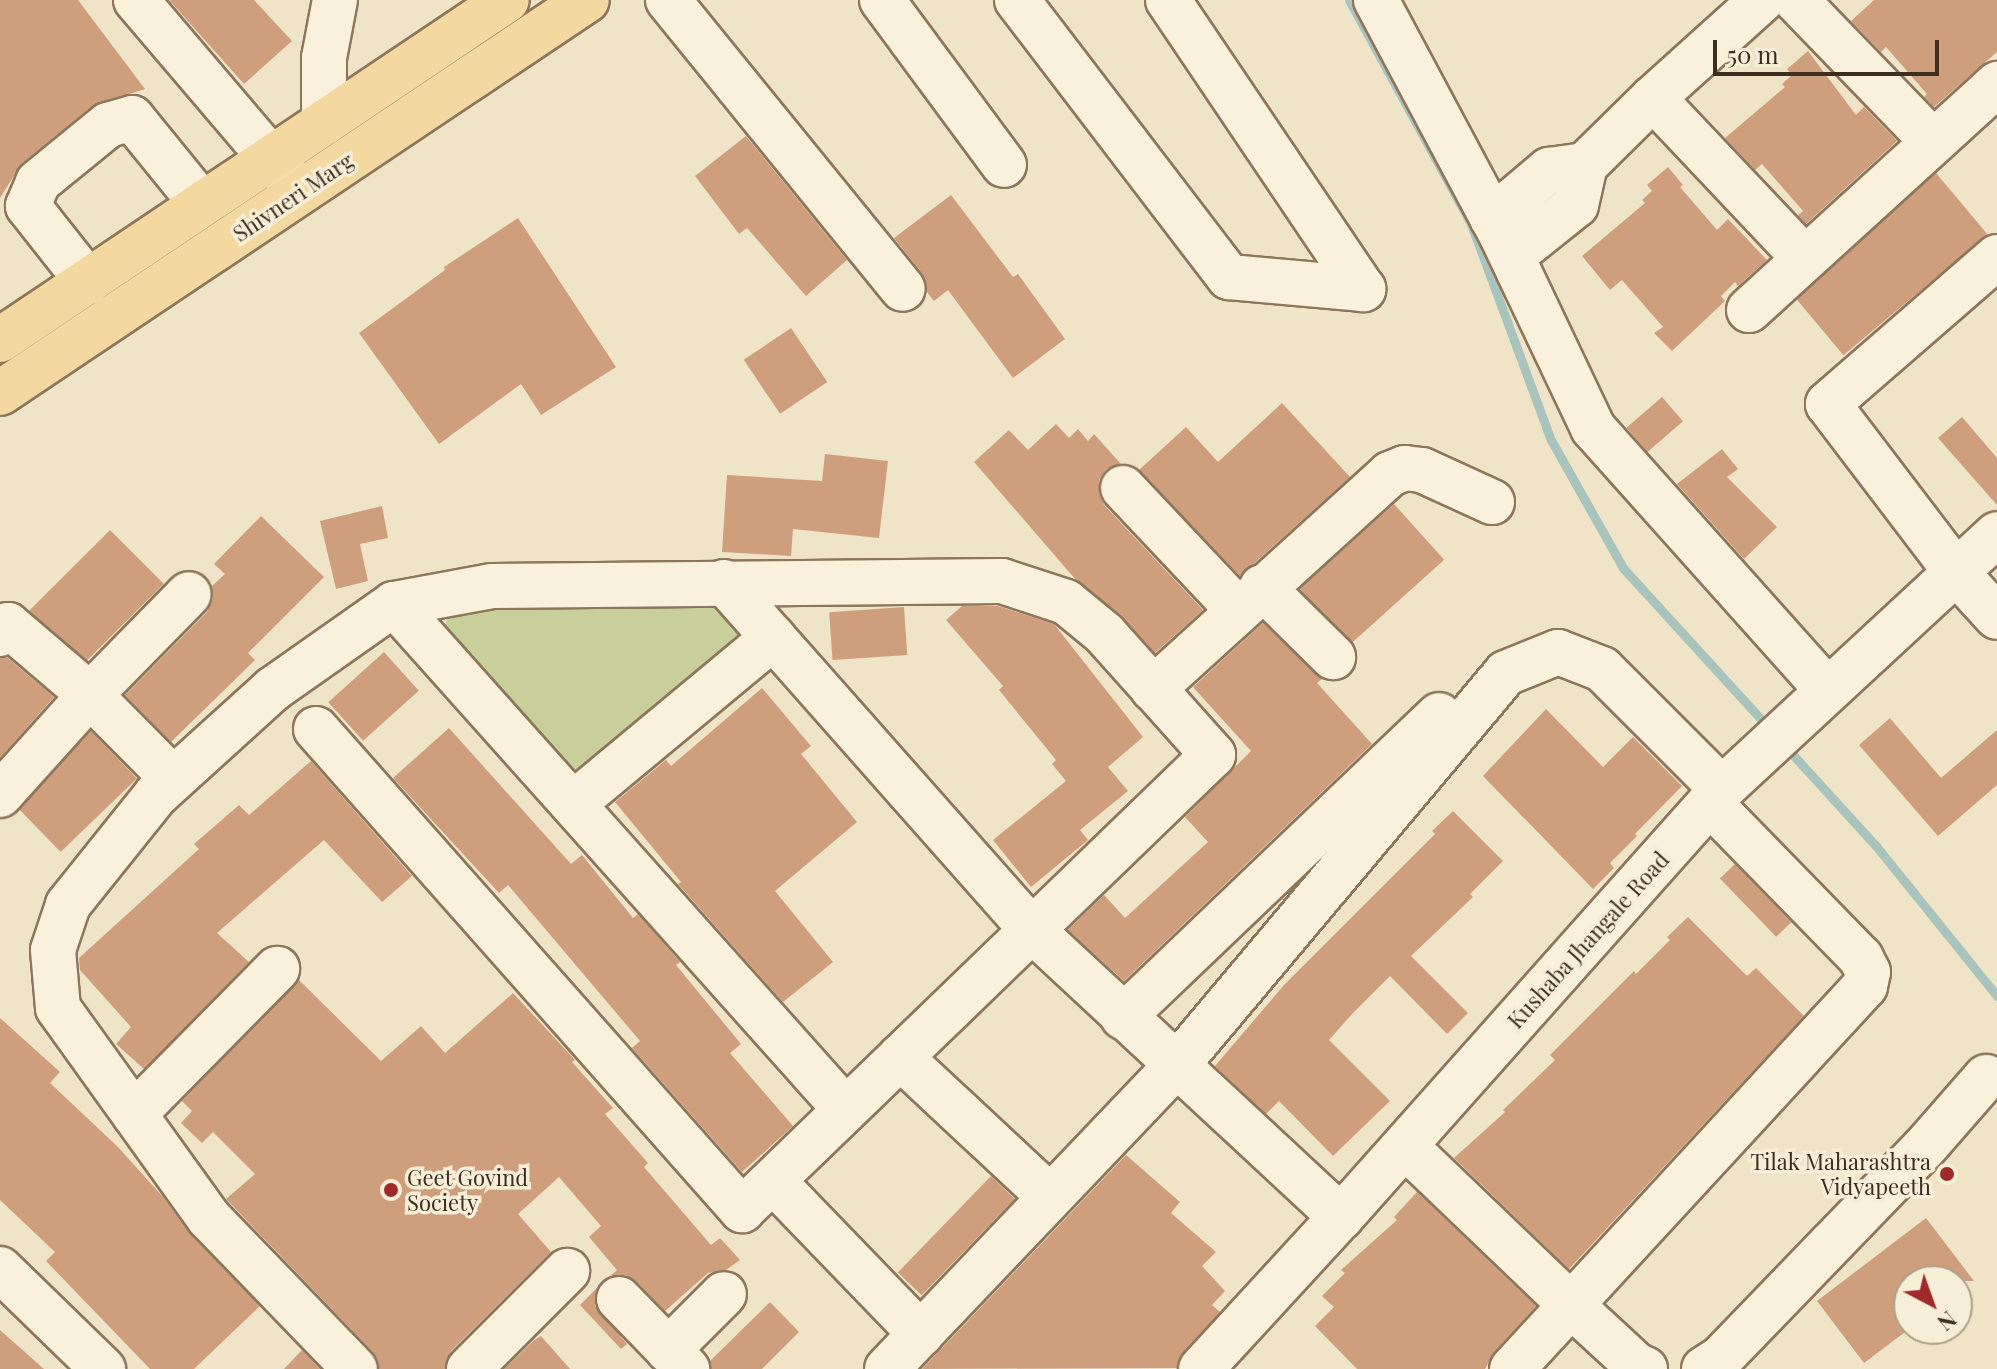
<!DOCTYPE html>
<style>
body{margin:0}
#map{position:relative;width:1997px;height:1369px;overflow:hidden;background:#f0e4c8;font-family:"Playfair Display",serif}
div>[style]{position:absolute}
[style*='--x']{left:calc(var(--x)*1px);top:calc(var(--y)*1px);width:calc(var(--w)*1px);rotate:calc(var(--a)*1deg)}
.green>*{inset:0;background:#c9cf9b}
.stream>*{height:9px;margin:-4.5px;padding:0 4.5px;transform-origin:4.5px;border-radius:4.5px;background:#a9c4bc}
.building>*{inset:0;background:#cf9f7d;transform-origin:0 0}
.roads{filter:drop-shadow(2px 0 #8d765c) drop-shadow(-2px 0 #8d765c) drop-shadow(0 2px #8d765c) drop-shadow(0 -2px #8d765c)}
.minor>*{height:44px;margin:-22px;padding:0 22px;transform-origin:22px;border-radius:22px;background:#faf1dc}
.major>*{height:44px;margin:-22px;padding:0 22px;transform-origin:22px;border-radius:22px;background:#f3d9a0}
.dots>*{width:22px;height:22px;translate:-50% -50%;box-sizing:border-box;border:4px solid #f7eed8;border-radius:50%}
span{translate:-50% -50%;white-space:nowrap;text-align:center;line-height:1.15;-webkit-text-stroke:7px #f7eed8;paint-order:stroke}
.street-label{font-size:22px;color:#3d2e20}
.poi-label{font-size:22px;color:#3d2e20}
.right{translate:-100% -50%;text-align:right}
.left{translate:0 -50%;text-align:left}
.north{position:absolute;left:1893px;top:1265px;width:80px;height:80px;box-sizing:border-box;background:#f7eed8;border:2px solid #ada18e;border-radius:50%;rotate:139deg;font-size:22px;font-weight:700;line-height:32px;text-align:center;color:#3d2e20}
.north::after{content:'';display:block;margin:auto;width:28px;height:36px;background:#9e2a2b;clip-path:polygon(50% 0,100% 100%,50% 72%,0 100%)}
.scale{position:absolute;left:1713px;top:40px;width:226px;height:36px;box-sizing:border-box;border:4px solid #3d2e20;border-top:0;padding-left:10px;font-size:24px;line-height:28px;white-space:nowrap;color:#3d2e20;-webkit-text-stroke:6px #f7eed8;paint-order:stroke}
</style>
<div id="map">
<div class="green">
<i style="clip-path:polygon(714px 595px,757px 639px,581px 788px,445px 626px,448px 615px,457px 606px)"></i>
</div>
<div class="stream">
<i style="--x:1349;--y:0;--w:255;--a:61.4"></i>
<i style="--x:1471;--y:224;--w:230;--a:69.7"></i>
<i style="--x:1551;--y:440;--w:147;--a:60.6"></i>
<i style="--x:1623;--y:568;--w:217;--a:47.6"></i>
<i style="--x:1784;--y:745;--w:137;--a:47.7"></i>
<i style="--x:1876;--y:846;--w:193;--a:51.1"></i>
</div>
<div class="building">
<i style="clip-path:polygon(0 0,78px 0,145px 89px,92px 106px,22px 163px,0 198px)"></i>
<i style="clip-path:polygon(169px 0,254px 0,292px 41px,244px 84px)"></i>
<i style="clip-path:polygon(1874px 0,1997px 0,1997px 52px,1934px 107px,1924px 97px,1927px 94px,1886px 47px,1881px 52px,1851px 21px)"></i>
<i style="clip-path:polygon(1808px 51px,1856px 115px,1864px 107px,1897px 141px,1806px 224px,1798px 215px,1803px 211px,1762px 164px,1755px 170px,1725px 138px,1785px 87px,1782px 84px,1792px 75px,1787px 69px)"></i>
<i style="clip-path:polygon(746px 136px,847px 260px,806px 296px,747px 228px,739px 234px,695px 176px)"></i>
<i style="clip-path:polygon(1668px 167px,1683px 185px,1680px 187px,1717px 230px,1728px 219px,1767px 260px,1738px 286px,1735px 282px,1721px 296px,1725px 301px,1672px 351px,1654px 333px,1663px 327px,1622px 280px,1610px 290px,1582px 256px,1645px 203px,1642px 200px,1652px 191px,1647px 185px)"></i>
<i style="left:1936px;top:173px;width:80px;height:188px;rotate:50deg"></i>
<i style="clip-path:polygon(951px 195px,1013px 277px,1018px 274px,1065px 339px,1013px 378px,948px 290px,934px 301px,927px 292px,922px 273px,894px 238px)"></i>
<i style="clip-path:polygon(518px 218px,616px 367px,541px 415px,521px 384px,439px 444px,359px 333px,445px 270px,444px 267px)"></i>
<i style="left:791px;top:328px;width:65px;height:57px;rotate:56deg"></i>
<i style="left:1662px;top:397px;width:32px;height:47px;rotate:49deg"></i>
<i style="clip-path:polygon(1282px 403px,1350px 477px,1240px 576px,1139px 470px,1186px 427px,1218px 462px)"></i>
<i style="clip-path:polygon(1962px 417px,1997px 458px,1997px 505px,1938px 438px)"></i>
<i style="clip-path:polygon(1056px 424px,1069px 438px,1078px 429px,1088px 441px,1094px 434px,1121px 464px,1106px 469px,1099px 480px,1099px 493px,1104px 505px,1203px 610px,1155px 653px,1121px 615px,1076px 580px,974px 462px,1009px 430px,1028px 450px)"></i>
<i style="clip-path:polygon(1722px 449px,1738px 469px,1727px 477px,1777px 527px,1744px 559px,1677px 484px)"></i>
<i style="clip-path:polygon(825px 454px,888px 461px,879px 538px,793px 529px,791px 556px,722px 552px,727px 475px,822px 481px)"></i>
<i style="left:1394px;top:504px;width:75px;height:127px;rotate:48deg"></i>
<i style="clip-path:polygon(382px 506px,388px 538px,360px 544px,368px 581px,336px 589px,320px 521px)"></i>
<i style="clip-path:polygon(261px 516px,324px 577px,248px 653px,255px 660px,171px 742px,125px 695px,207px 612px,213px 599px,212px 586px,225px 574px,214px 564px)"></i>
<i style="left:110px;top:530px;width:76px;height:114px;rotate:45deg"></i>
<i style="clip-path:polygon(962px 606px,998px 606px,1054px 624px,1143px 737px,1108px 767px,1128px 791px,1080px 830px,1088px 840px,1031px 887px,993px 840px,1066px 781px,1052px 764px,1056px 760px,999px 690px,1003px 686px,946px 620px)"></i>
<i style="left:904px;top:607px;width:48px;height:75px;rotate:86deg"></i>
<i style="clip-path:polygon(1263px 623px,1322px 679px,1317px 683px,1372px 744px,1124px 981px,1068px 930px,1104px 895px,1125px 918px,1208px 842px,1185px 817px,1251px 751px,1193px 687px)"></i>
<i style="left:384px;top:652px;width:52px;height:75px;rotate:48deg"></i>
<i style="clip-path:polygon(0 658px,8px 658px,54px 697px,0 758px)"></i>
<i style="clip-path:polygon(762px 688px,811px 746px,801px 754px,857px 822px,775px 891px,833px 962px,783px 1002px,678px 884px,681px 882px,615px 802px,666px 760px,671px 766px)"></i>
<i style="clip-path:polygon(1546px 709px,1603px 767px,1633px 737px,1682px 786px,1635px 834px,1637px 836px,1610px 863px,1614px 868px,1593px 889px,1483px 776px)"></i>
<i style="clip-path:polygon(1890px 718px,1941px 778px,1997px 730px,1997px 785px,1938px 836px,1859px 745px)"></i>
<i style="clip-path:polygon(449px 728px,571px 864px,582px 855px,633px 918px,638px 914px,680px 962px,676px 965px,741px 1044px,730px 1053px,793px 1126px,742px 1172px,632px 1048px,640px 1041px,508px 885px,499px 893px,393px 778px)"></i>
<i style="left:91px;top:731px;width:66px;height:106px;rotate:46deg"></i>
<i style="clip-path:polygon(311px 761px,412px 876px,382px 902px,324px 840px,217px 933px,249px 962px,144px 1069px,116px 1044px,131px 1027px,80px 970px,79px 958px,199px 849px,194px 844px,239px 805px,249px 815px)"></i>
<i style="clip-path:polygon(1453px 811px,1503px 861px,1470px 894px,1473px 897px,1411px 956px,1468px 1013px,1447px 1034px,1390px 976px,1353px 1013px,1329px 1040px,1390px 1101px,1333px 1156px,1279px 1101px,1266px 1114px,1215px 1066px,1284px 985px,1435px 834px,1432px 831px)"></i>
<i style="left:1735px;top:864px;width:81px;height:21px;rotate:46deg"></i>
<i style="clip-path:polygon(1688px 917px,1747px 976px,1756px 968px,1804px 1016px,1569px 1269px,1454px 1158px,1505px 1112px,1503px 1110px,1555px 1060px,1550px 1055px,1634px 971px,1636px 974px,1670px 940px,1667px 937px)"></i>
<i style="clip-path:polygon(299px 980px,381px 1061px,421px 1026px,445px 1053px,513px 993px,575px 1060px,572px 1062px,613px 1108px,605px 1114px,648px 1163px,644px 1167px,711px 1245px,720px 1238px,740px 1260px,726px 1270px,708px 1273px,665px 1311px,636px 1281px,625px 1275px,609px 1277px,617px 1270px,589px 1237px,601px 1226px,559px 1177px,518px 1214px,551px 1252px,451px 1351px,445px 1369px,379px 1369px,373px 1352px,226px 1199px,255px 1174px,213px 1132px,202px 1143px,181px 1123px,192px 1111px,182px 1101px)"></i>
<i style="clip-path:polygon(0 1018px,60px 1072px,50px 1083px,118px 1147px,163px 1197px,191px 1235px,260px 1306px,194px 1369px,150px 1369px,46px 1261px,55px 1252px,0 1200px)"></i>
<i style="clip-path:polygon(1126px 1155px,1180px 1202px,1171px 1213px,1216px 1252px,1202px 1266px,1225px 1291px,1212px 1305px,1220px 1312px,1183px 1352px,1177px 1368px,922px 1369px)"></i>
<i style="left:991px;top:1176px;width:33px;height:134px;rotate:44deg"></i>
<i style="clip-path:polygon(1417px 1192px,1536px 1306px,1494px 1352px,1485px 1369px,1357px 1369px,1315px 1326px,1334px 1307px,1322px 1296px,1345px 1273px,1341px 1270px,1397px 1220px,1394px 1217px)"></i>
<i style="clip-path:polygon(1926px 1218px,1974px 1281px,1909px 1281px,1909px 1329px,1864px 1363px,1817px 1301px)"></i>
<i style="clip-path:polygon(597px 1288px,595px 1306px,627px 1344px,621px 1349px,580px 1305px)"></i>
<i style="clip-path:polygon(770px 1302px,799px 1332px,762px 1369px,711px 1369px,710px 1361px)"></i>
<i style="clip-path:polygon(0 1330px,44px 1369px,0 1369px)"></i>
<i style="clip-path:polygon(541px 1336px,570px 1369px,504px 1369px,533px 1341px)"></i>
<i style="clip-path:polygon(302px 1350px,320px 1369px,284px 1369px)"></i>
</div>
<div class="roads">
<div class="minor">
<i style="--x:136;--y:0;--w:247;--a:49.6"></i>
<i style="--x:668;--y:0;--w:372;--a:50.9"></i>
<i style="--x:882;--y:0;--w:205;--a:53.5"></i>
<i style="--x:1017;--y:0;--w:349;--a:52.6"></i>
<i style="--x:1229;--y:277;--w:135;--a:5.1"></i>
<i style="--x:1168;--y:0;--w:349;--a:56"></i>
<i style="--x:1376;--y:0;--w:265;--a:61.9"></i>
<i style="--x:1501;--y:234;--w:215;--a:64.6"></i>
<i style="--x:1593;--y:428;--w:351;--a:48.2"></i>
<i style="--x:1796;--y:0;--w:197;--a:46"></i>
<i style="--x:1653;--y:98;--w:221;--a:46.6"></i>
<i style="--x:324;--y:123;--w:65;--a:-90"></i>
<i style="--x:324;--y:58;--w:59;--a:-79.3"></i>
<i style="--x:1492;--y:218;--w:75;--a:-40.1"></i>
<i style="--x:1549;--y:170;--w:36;--a:-8"></i>
<i style="--x:1512;--y:256;--w:82;--a:-38.6"></i>
<i style="--x:1576;--y:205;--w:41;--a:-77.3"></i>
<i style="--x:1585;--y:165;--w:95;--a:-44.6"></i>
<i style="--x:1653;--y:98;--w:147;--a:-42"></i>
<i style="--x:1997;--y:257;--w:224;--a:139"></i>
<i style="--x:1828;--y:404;--w:210;--a:52.7"></i>
<i style="--x:1955;--y:571;--w:62;--a:47.6"></i>
<i style="--x:88;--y:282;--w:97;--a:-128.3"></i>
<i style="--x:28;--y:206;--w:26;--a:-67"></i>
<i style="--x:38;--y:182;--w:90;--a:-39.2"></i>
<i style="--x:108;--y:125;--w:25;--a:-16"></i>
<i style="--x:132;--y:118;--w:111;--a:50.9"></i>
<i style="--x:1749;--y:310;--w:336;--a:-42.3"></i>
<i style="--x:1123;--y:488;--w:168;--a:46.7"></i>
<i style="--x:724;--y:582;--w:465;--a:48.5"></i>
<i style="--x:1032;--y:930;--w:422;--a:42.9"></i>
<i style="--x:1262;--y:587;--w:100;--a:44.6"></i>
<i style="--x:394;--y:604;--w:678;--a:48.23"></i>
<i style="--x:0;--y:634;--w:12;--a:-48"></i>
<i style="--x:8;--y:625;--w:108;--a:40.5"></i>
<i style="--x:90;--y:695;--w:118;--a:45.3"></i>
<i style="--x:1153;--y:689;--w:320;--a:-42.2"></i>
<i style="--x:1390;--y:474;--w:16;--a:-22"></i>
<i style="--x:1405;--y:468;--w:17;--a:7"></i>
<i style="--x:1422;--y:470;--w:77;--a:24.6"></i>
<i style="--x:316;--y:729;--w:643;--a:48.47"></i>
<i style="--x:742;--y:1210;--w:655;--a:-44.01"></i>
<i style="--x:1213;--y:755;--w:162;--a:-131.8"></i>
<i style="--x:1105;--y:634;--w:50;--a:-140.6"></i>
<i style="--x:1066;--y:602;--w:67;--a:-161.8"></i>
<i style="--x:1002;--y:581;--w:510;--a:179.44"></i>
<i style="--x:492;--y:586;--w:100;--a:169.6"></i>
<i style="--x:394;--y:604;--w:148;--a:144.9"></i>
<i style="--x:273;--y:689;--w:158;--a:137.8"></i>
<i style="--x:156;--y:795;--w:141;--a:128.7"></i>
<i style="--x:68;--y:905;--w:47;--a:108.4"></i>
<i style="--x:53;--y:950;--w:58;--a:85.1"></i>
<i style="--x:58;--y:1008;--w:259;--a:54.3"></i>
<i style="--x:209;--y:1218;--w:210;--a:46"></i>
<i style="--x:0;--y:795;--w:135;--a:-48"></i>
<i style="--x:90;--y:695;--w:141;--a:-45.6"></i>
<i style="--x:574;--y:803;--w:259;--a:-39.7"></i>
<i style="--x:1123;--y:1017;--w:437;--a:-43.7"></i>
<i style="--x:900;--y:1057;--w:205;--a:43"></i>
<i style="--x:134;--y:1114;--w:204;--a:-45.4"></i>
<i style="--x:1405;--y:1146;--w:230;--a:43.8"></i>
<i style="--x:1571;--y:1305;--w:88;--a:42.7"></i>
<i style="--x:1636;--y:1365;--w:10;--a:24"></i>
<i style="--x:773;--y:1181;--w:213;--a:46"></i>
<i style="--x:0;--y:1269;--w:144;--a:44.2"></i>
<i style="--x:619;--y:1299;--w:98;--a:45.8"></i>
<i style="--x:668;--y:1350;--w:79;--a:-45"></i>
<i style="--x:469;--y:1369;--w:139;--a:-45"></i>
<i style="--x:887;--y:1369;--w:419;--a:-46.4"></i>
<i style="--x:1176;--y:1066;--w:513;--a:-49.98"></i>
<i style="--x:1506;--y:673;--w:56;--a:-22"></i>
<i style="--x:1558;--y:652;--w:47;--a:21.1"></i>
<i style="--x:1602;--y:669;--w:170;--a:45"></i>
<i style="--x:1201;--y:1369;--w:207;--a:-47.4"></i>
<i style="--x:1341;--y:1217;--w:573;--a:-48.32"></i>
<i style="--x:1722;--y:789;--w:375;--a:-42.8"></i>
<i style="--x:1512;--y:1369;--w:521;--a:-47.33"></i>
<i style="--x:1865;--y:986;--w:14;--a:-78"></i>
<i style="--x:1868;--y:972;--w:16;--a:-117"></i>
<i style="--x:1861;--y:958;--w:216;--a:-134.3"></i>
<i style="--x:1704;--y:1369;--w:20;--a:-33"></i>
<i style="--x:1721;--y:1358;--w:293;--a:-46"></i>
<i style="--x:1925;--y:1147;--w:93;--a:-48.9"></i>
</div>
<div class="major">
<i style="--x:0;--y:340;--w:610;--a:-33.85"></i>
<i style="--x:0;--y:393;--w:706;--a:-33.8"></i>
</div>
</div>
<div class="dots">
<i style="left:1947px;top:1174px;background:#9e2a2b"></i>
<i style="left:391px;top:1190px;background:#9e2a2b"></i>
</div>
<div class="street-label">
<span style="left:293px;top:197px;rotate:-34deg">Shivneri Marg</span>
<span style="left:1588px;top:940px;rotate:-48deg">Kushaba Jhangale Road</span>
</div>
<div class="poi-label">
<span class="right" style="left:1931px;top:1174px">Tilak Maharashtra<br>Vidyapeeth</span>
<span class="left" style="left:407px;top:1190px">Geet Govind<br>Society</span>
</div>
<div class="north">N</div>
<div class="scale">50 m</div>
</div>
